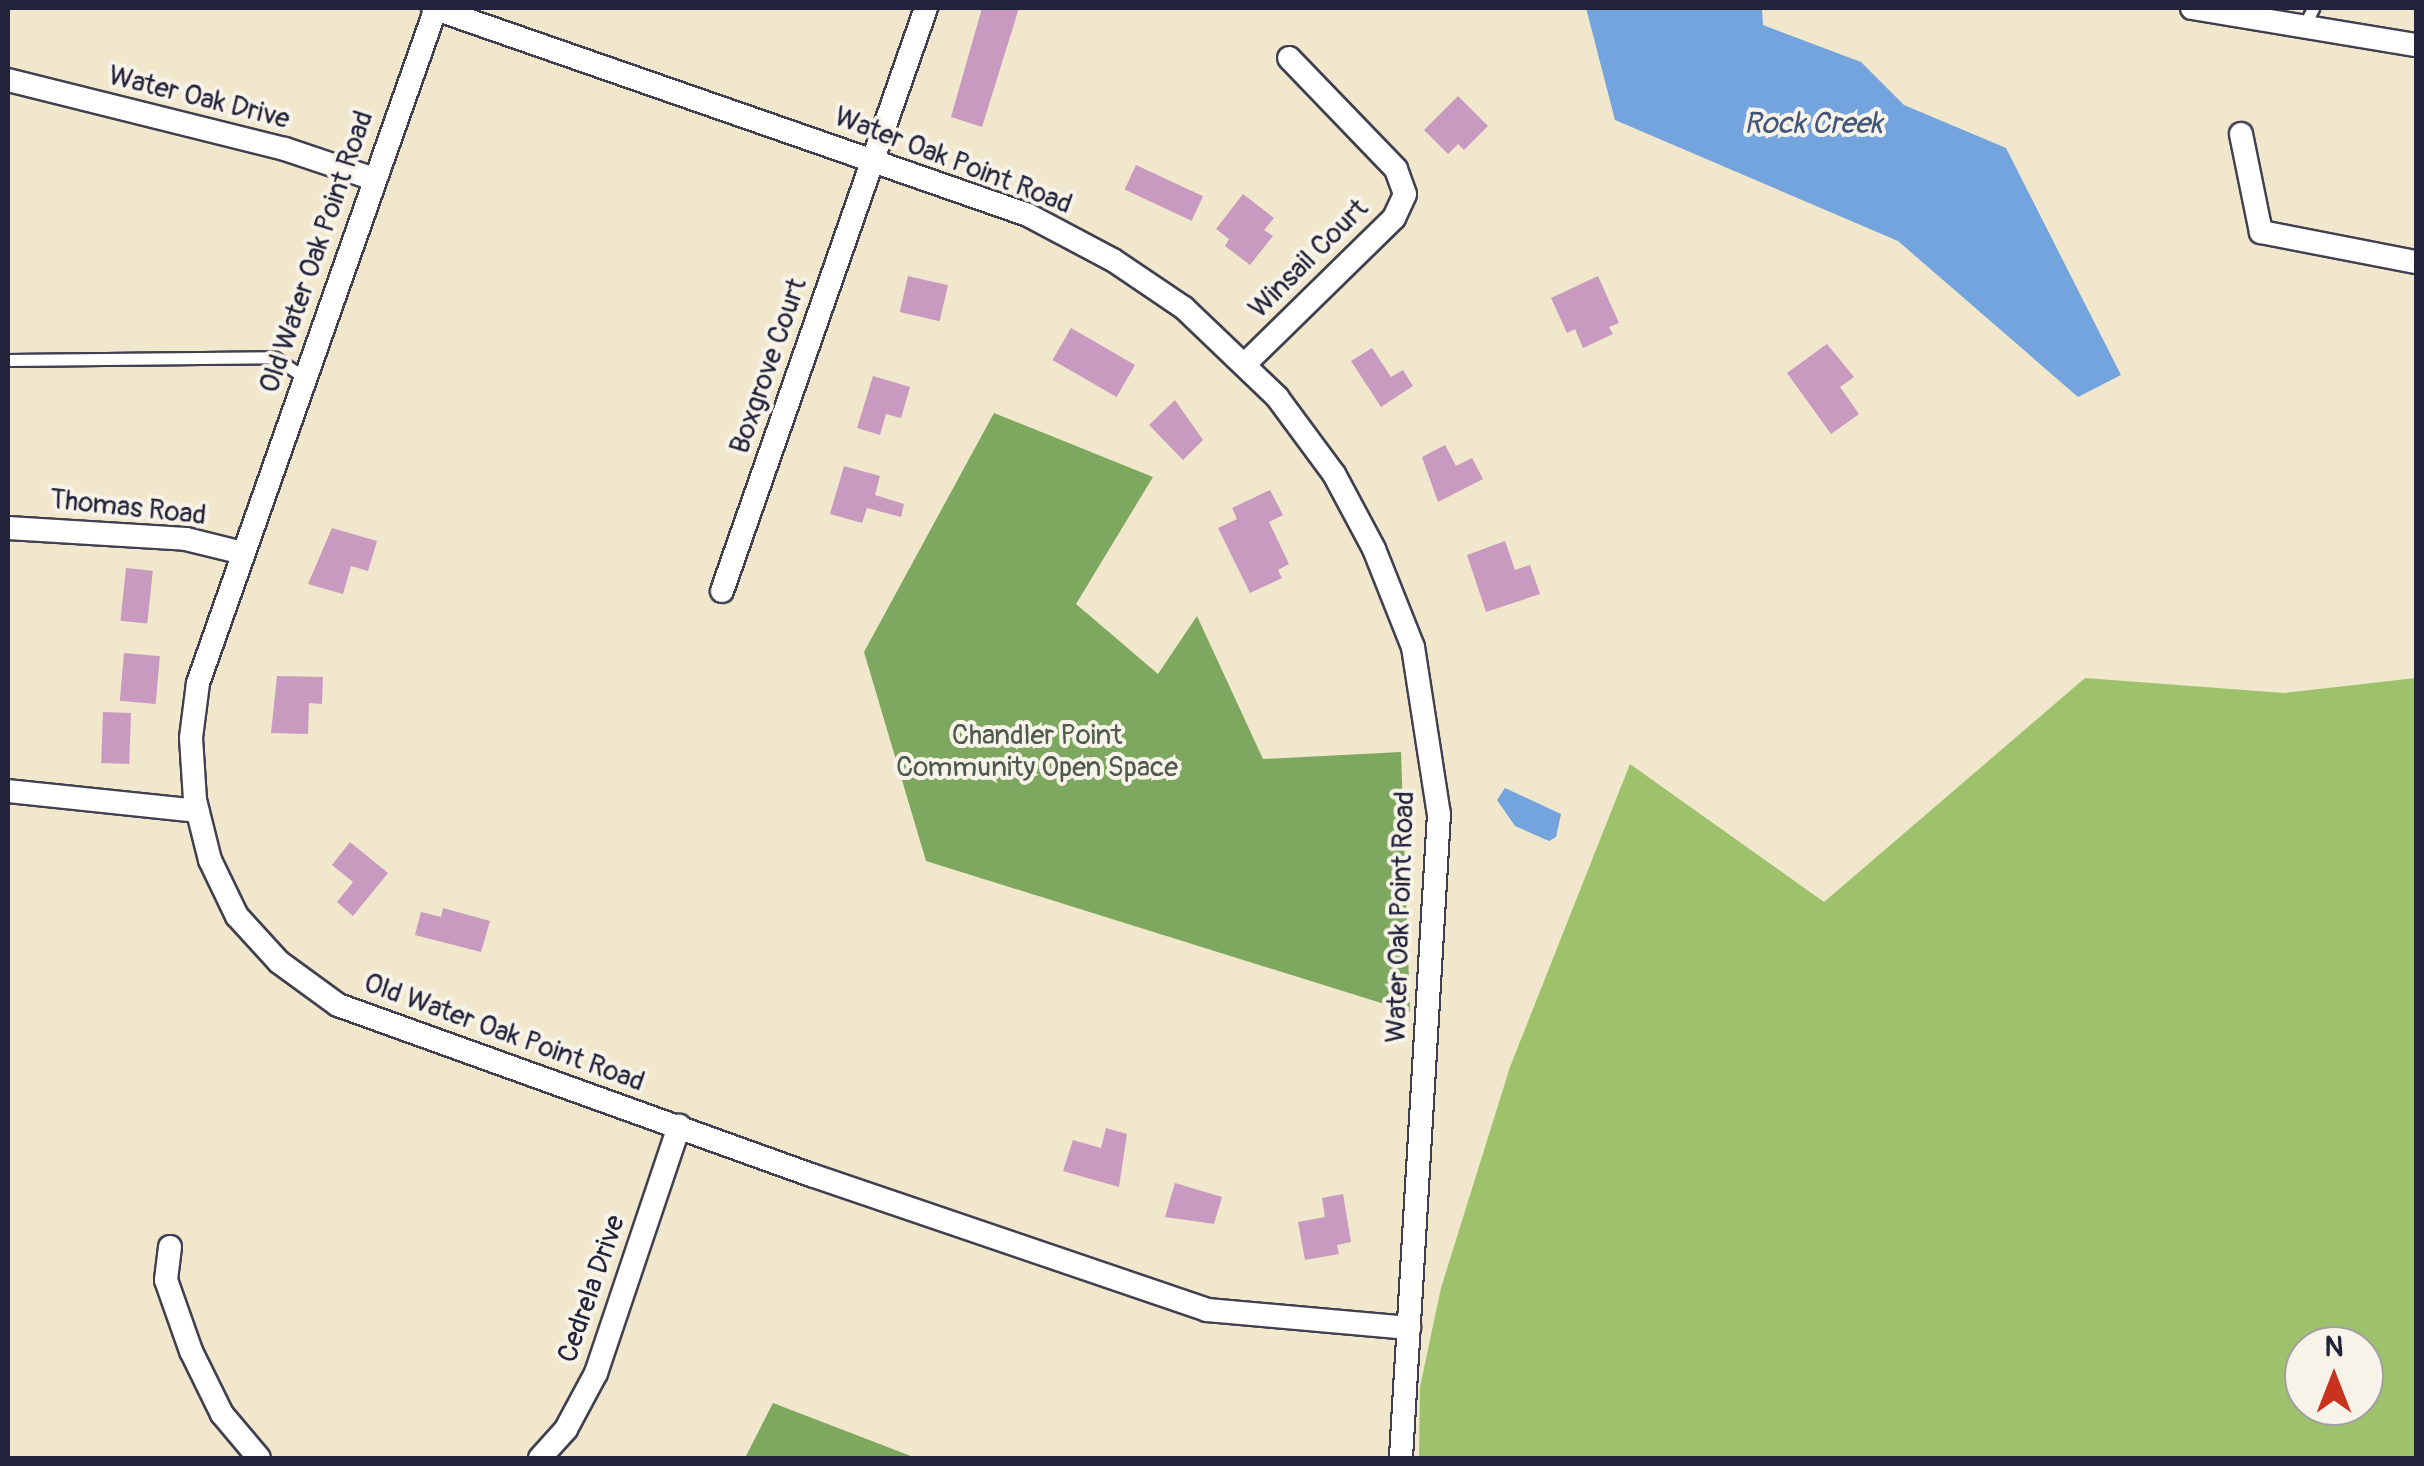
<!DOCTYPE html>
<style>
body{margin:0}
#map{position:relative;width:2424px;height:1466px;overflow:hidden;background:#f0e7cd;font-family:Pangolin,sans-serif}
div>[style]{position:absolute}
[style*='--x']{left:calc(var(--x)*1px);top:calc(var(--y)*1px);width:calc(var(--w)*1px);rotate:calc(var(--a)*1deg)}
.green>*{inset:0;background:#9ec16b}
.forest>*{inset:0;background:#7ea75f}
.water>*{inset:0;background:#73a4dd}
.building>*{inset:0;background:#c99abf;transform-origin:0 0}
.roads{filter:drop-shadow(2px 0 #414051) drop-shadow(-2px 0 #414051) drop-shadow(0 2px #414051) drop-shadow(0 -2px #414051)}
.lane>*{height:11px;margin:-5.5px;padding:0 5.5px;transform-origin:5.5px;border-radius:5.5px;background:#fff}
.street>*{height:22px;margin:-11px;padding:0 11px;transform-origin:11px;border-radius:11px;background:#fff}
span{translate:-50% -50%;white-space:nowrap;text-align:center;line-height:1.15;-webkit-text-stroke:8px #f7f3e8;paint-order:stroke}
.street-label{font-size:28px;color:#22223b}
.park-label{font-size:28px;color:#4d5a4c}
.water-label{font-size:30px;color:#42567c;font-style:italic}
.frame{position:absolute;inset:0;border:10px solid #22223b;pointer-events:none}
.north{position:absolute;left:2284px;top:1326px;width:100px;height:100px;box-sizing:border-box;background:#f7f3e8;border:2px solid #a29fa3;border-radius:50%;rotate:0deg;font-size:28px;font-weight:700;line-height:40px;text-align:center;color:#22223b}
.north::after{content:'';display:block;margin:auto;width:35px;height:45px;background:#c8321e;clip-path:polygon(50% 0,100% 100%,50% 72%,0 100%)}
</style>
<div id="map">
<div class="green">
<i style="clip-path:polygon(evenodd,2085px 678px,2284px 693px,2416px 678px,2416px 1458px,1419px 1458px,1420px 1387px,1441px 1288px,1510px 1067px,1630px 764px,1824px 902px,2085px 678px,2304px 1346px,2364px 1346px,2364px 1406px,2304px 1406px,2304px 1346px)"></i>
</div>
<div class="forest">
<i style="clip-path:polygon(994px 413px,1153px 477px,1076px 604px,1158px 674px,1197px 616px,1263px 759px,1401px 752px,1410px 1012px,926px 861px,864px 652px)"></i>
<i style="clip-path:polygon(773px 1403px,916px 1458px,745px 1458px)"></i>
</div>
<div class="water">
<i style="clip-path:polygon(1586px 8px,1762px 8px,1763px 25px,1861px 62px,1904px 105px,2006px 148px,2121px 375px,2078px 397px,1898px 241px,1615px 120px)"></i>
<i style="clip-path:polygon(1505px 788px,1561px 814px,1556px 837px,1549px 841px,1515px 826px,1497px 800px)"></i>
</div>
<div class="building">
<i style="clip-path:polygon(982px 8px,1019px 8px,982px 127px,951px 117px)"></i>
<i style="clip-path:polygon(1458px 96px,1488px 126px,1464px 150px,1458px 144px,1448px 154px,1424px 130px)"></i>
<i style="left:1136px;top:165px;width:74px;height:27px;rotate:25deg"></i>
<i style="clip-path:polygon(1243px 194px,1274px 218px,1264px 230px,1273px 236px,1250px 265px,1225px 246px,1229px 239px,1216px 229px)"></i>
<i style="left:908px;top:276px;width:41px;height:37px;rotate:13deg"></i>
<i style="clip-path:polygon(1598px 276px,1619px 323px,1609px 327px,1613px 334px,1583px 348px,1575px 329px,1567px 333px,1551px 298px)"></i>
<i style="left:1071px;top:328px;width:74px;height:37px;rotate:30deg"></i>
<i style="clip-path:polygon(1827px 344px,1854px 377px,1840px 387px,1859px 414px,1831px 434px,1787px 373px)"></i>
<i style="clip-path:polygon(1372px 348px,1391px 377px,1403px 370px,1413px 386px,1381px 407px,1351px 361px)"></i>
<i style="clip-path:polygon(873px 376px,910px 387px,901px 418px,886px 414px,880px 435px,857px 428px)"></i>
<i style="clip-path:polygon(1175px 400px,1203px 440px,1183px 460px,1149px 425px)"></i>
<i style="clip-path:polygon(1445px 445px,1456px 466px,1472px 458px,1483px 479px,1438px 502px,1422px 457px)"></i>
<i style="clip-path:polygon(844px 466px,880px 476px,875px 495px,904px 504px,901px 517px,867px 508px,862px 523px,830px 514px)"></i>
<i style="clip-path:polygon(1270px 490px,1283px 515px,1269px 522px,1289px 564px,1278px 570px,1282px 578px,1250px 593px,1218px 528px,1237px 519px,1232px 508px)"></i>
<i style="clip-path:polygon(332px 528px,377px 541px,368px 571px,351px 566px,343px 594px,308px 584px)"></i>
<i style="clip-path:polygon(1505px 541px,1515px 570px,1530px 565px,1540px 594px,1486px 612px,1467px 555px)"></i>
<i style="left:126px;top:568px;width:27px;height:53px;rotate:6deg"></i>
<i style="left:124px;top:653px;width:36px;height:48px;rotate:5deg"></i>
<i style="clip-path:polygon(277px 676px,323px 677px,322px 704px,309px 703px,308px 734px,271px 733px)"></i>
<i style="left:103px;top:712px;width:28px;height:51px;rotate:2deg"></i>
<i style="clip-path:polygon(350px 842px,388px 873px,353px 916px,337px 902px,353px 882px,332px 865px)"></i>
<i style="clip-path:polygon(443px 908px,490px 921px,481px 952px,415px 935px,421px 912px,441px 917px)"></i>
<i style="clip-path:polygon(1106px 1128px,1127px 1134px,1119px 1187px,1063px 1171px,1073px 1140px,1101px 1148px)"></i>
<i style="clip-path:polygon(1175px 1183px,1222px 1197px,1214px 1224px,1165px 1217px)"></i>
<i style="clip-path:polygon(1343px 1194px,1351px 1242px,1337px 1245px,1339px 1254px,1305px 1260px,1298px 1222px,1325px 1217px,1322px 1198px)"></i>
</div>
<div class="roads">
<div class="lane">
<i style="--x:2306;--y:22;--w:16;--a:-63"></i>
<i style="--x:8;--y:360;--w:266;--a:-0.6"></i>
<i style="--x:274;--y:357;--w:37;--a:34"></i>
</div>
<div class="street">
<i style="--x:433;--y:8;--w:630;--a:19.18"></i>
<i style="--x:1028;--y:215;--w:96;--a:27.9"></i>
<i style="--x:1113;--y:260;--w:86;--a:34.1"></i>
<i style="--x:1184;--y:308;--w:129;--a:43.7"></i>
<i style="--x:1277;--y:397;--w:96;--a:53.5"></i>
<i style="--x:1334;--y:474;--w:85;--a:61.9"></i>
<i style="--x:1374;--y:549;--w:105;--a:68.3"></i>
<i style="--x:1413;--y:647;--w:169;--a:81.2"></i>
<i style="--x:1439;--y:814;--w:645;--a:93.38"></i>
<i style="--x:436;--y:8;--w:716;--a:109.42"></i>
<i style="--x:198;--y:683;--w:55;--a:97.3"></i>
<i style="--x:191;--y:738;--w:62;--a:86.3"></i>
<i style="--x:195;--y:800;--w:62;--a:76"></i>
<i style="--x:210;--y:860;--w:62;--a:64.3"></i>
<i style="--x:237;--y:916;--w:62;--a:47.6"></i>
<i style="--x:279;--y:962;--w:73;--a:36.1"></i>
<i style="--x:338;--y:1005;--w:503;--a:19.77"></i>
<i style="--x:811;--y:1175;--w:418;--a:18.8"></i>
<i style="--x:1207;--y:1310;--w:203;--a:5.1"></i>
<i style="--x:2192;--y:8;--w:227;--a:9.4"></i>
<i style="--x:8;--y:80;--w:285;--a:14"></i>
<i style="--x:285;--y:149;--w:94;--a:18.6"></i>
<i style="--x:2241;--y:134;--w:100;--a:78.5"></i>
<i style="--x:2261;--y:232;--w:158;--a:11"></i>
<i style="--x:1246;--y:363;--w:207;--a:-44.4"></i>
<i style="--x:1394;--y:218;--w:26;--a:-65"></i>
<i style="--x:1405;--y:194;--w:27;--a:-110"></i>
<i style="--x:1396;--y:169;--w:154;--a:-133.9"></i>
<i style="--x:8;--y:528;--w:178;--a:3.5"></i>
<i style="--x:186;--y:539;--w:59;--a:13.8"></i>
<i style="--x:722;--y:591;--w:618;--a:-70.71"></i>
<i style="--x:8;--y:791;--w:190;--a:6"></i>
<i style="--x:170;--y:1247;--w:33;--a:97"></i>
<i style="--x:166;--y:1280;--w:75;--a:70.6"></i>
<i style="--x:191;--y:1351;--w:70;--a:63.8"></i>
<i style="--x:222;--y:1414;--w:57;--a:49.9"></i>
<i style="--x:540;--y:1458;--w:39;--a:-48"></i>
<i style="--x:566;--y:1429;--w:64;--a:-61.8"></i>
<i style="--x:596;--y:1373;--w:261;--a:-71.4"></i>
</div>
</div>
<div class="street-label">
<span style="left:199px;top:98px;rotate:14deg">Water Oak Drive</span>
<span style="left:953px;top:161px;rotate:21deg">Water Oak Point Road</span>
<span style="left:317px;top:252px;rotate:-71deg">Old Water Oak Point Road</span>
<span style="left:1309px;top:259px;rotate:-45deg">Winsail Court</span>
<span style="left:769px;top:366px;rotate:-71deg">Boxgrove Court</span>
<span style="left:128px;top:508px;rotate:6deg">Thomas Road</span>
<span style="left:1401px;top:917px;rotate:-88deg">Water Oak Point Road</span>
<span style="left:504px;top:1033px;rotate:20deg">Old Water Oak Point Road</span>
<span style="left:592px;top:1289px;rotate:-71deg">Cedrela Drive</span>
</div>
<div class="park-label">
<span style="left:1037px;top:752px">Chandler Point<br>Community Open Space</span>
</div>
<div class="water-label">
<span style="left:1813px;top:124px">Rock Creek</span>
</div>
<div class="frame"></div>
<div class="north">N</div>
</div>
